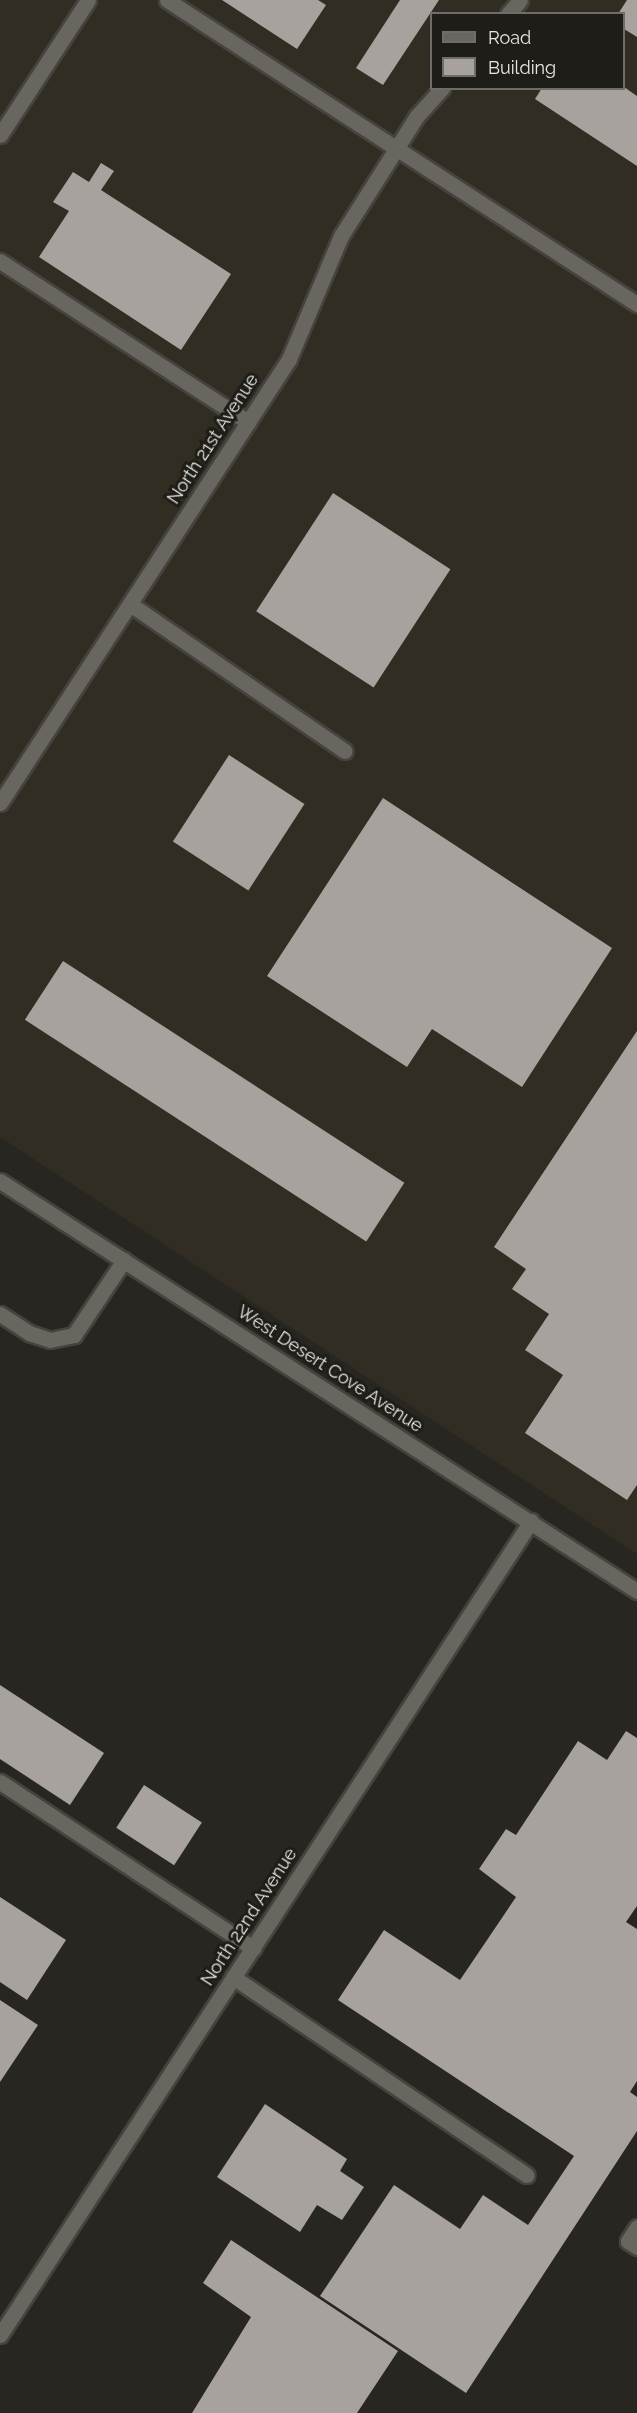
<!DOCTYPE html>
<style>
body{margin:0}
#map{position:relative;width:637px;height:2413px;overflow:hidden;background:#282621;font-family:Raleway,sans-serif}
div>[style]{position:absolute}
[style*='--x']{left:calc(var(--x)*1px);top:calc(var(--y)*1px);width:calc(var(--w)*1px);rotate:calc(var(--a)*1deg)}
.built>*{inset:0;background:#322d22}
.building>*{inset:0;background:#a8a29e;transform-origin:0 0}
.roads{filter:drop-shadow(2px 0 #45433f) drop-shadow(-2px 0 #45433f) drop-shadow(0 2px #45433f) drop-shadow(0 -2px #45433f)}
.minor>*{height:15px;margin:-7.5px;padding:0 7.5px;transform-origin:7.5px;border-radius:7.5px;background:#696660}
span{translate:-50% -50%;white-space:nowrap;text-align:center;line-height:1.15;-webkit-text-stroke:6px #1f1d18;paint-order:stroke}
.street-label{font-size:18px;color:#e8e6e3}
.legend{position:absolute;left:430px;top:12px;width:195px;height:78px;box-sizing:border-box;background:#1f1d18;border:2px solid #6f6d69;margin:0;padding:8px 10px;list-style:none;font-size:18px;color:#e8e6e3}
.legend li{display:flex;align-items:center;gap:12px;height:30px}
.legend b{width:30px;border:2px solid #6f6d69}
</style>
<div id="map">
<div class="built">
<i style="clip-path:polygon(evenodd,0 0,637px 0,637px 1554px,0 1137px,0 0,432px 14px,624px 14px,624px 88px,432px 88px,432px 14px)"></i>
</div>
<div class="building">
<i style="clip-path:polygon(222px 0,318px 0,326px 5px,297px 49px)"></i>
<i style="clip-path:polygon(400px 0,439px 0,383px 85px,356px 68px)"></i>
<i style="clip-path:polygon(627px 0,637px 0,637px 37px,624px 29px,624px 14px,618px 14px)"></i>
<i style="clip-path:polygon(624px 87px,637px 96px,637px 166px,535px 99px,542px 88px)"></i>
<i style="clip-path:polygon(101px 163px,114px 171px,101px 190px,231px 274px,181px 350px,39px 257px,69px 211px,53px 202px,73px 172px,89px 182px)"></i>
<i style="left:333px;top:493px;width:140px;height:141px;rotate:33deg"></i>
<i style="left:229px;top:755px;width:90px;height:103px;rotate:33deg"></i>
<i style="clip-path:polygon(383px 798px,612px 948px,522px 1087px,432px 1029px,407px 1067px,267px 976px)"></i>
<i style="left:63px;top:961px;width:407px;height:70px;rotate:33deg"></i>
<i style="clip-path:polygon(637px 1031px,637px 1485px,627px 1500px,525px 1433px,563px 1375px,525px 1350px,549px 1314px,512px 1289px,526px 1269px,494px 1247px)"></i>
<i style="clip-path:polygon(0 1685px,104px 1753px,70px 1805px,0 1759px)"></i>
<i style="clip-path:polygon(626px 1731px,637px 1738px,637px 1906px,626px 1922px,637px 1929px,637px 2081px,630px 2092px,637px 2097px,637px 2131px,466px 2393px,320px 2296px,394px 2185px,460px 2229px,483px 2195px,528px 2225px,574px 2156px,338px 2000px,384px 1930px,460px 1980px,516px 1897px,479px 1869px,506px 1829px,516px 1835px,578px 1741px,607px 1760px)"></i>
<i style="left:144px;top:1785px;width:69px;height:51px;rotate:33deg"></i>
<i style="clip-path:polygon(0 1897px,66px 1940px,27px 2000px,0 1982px)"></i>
<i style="clip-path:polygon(0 2000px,38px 2025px,0 2082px)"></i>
<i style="clip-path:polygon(265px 2104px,347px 2159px,340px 2171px,364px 2187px,342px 2220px,317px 2205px,300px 2232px,217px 2177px)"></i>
<i style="clip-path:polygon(231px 2240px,398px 2351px,357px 2413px,192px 2413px,251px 2317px,203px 2283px)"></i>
</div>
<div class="roads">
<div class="minor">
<i style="--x:167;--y:0;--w:560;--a:32.9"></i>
<i style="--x:508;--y:14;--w:18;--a:-49"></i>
<i style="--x:0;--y:135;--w:161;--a:-56.9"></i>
<i style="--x:0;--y:261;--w:296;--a:33"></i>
<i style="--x:130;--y:604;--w:260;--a:34.4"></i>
<i style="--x:0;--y:803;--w:530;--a:-56.94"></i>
<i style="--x:289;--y:359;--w:134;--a:-67.1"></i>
<i style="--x:341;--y:236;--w:142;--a:-57.7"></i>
<i style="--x:417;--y:116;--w:38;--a:-48"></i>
<i style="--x:0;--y:1181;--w:758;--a:32.77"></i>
<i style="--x:0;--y:1314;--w:35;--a:33"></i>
<i style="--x:29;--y:1333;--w:22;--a:18"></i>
<i style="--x:50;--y:1340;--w:25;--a:-12"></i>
<i style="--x:74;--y:1335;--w:90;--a:-56.3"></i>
<i style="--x:0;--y:1782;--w:303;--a:33.3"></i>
<i style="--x:233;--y:1977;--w:354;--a:34"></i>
<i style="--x:637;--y:2227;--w:17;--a:123"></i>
<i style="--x:628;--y:2241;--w:11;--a:34"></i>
<i style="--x:0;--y:2335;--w:972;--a:-56.88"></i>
</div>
</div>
<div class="street-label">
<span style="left:213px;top:439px;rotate:-57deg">North 21st Avenue</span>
<span style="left:330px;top:1369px;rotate:33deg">West Desert Cove Avenue</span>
<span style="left:249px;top:1917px;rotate:-57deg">North 22nd Avenue</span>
</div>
<ul class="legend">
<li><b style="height:8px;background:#696660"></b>Road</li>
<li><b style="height:16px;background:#a8a29e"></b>Building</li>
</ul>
</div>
